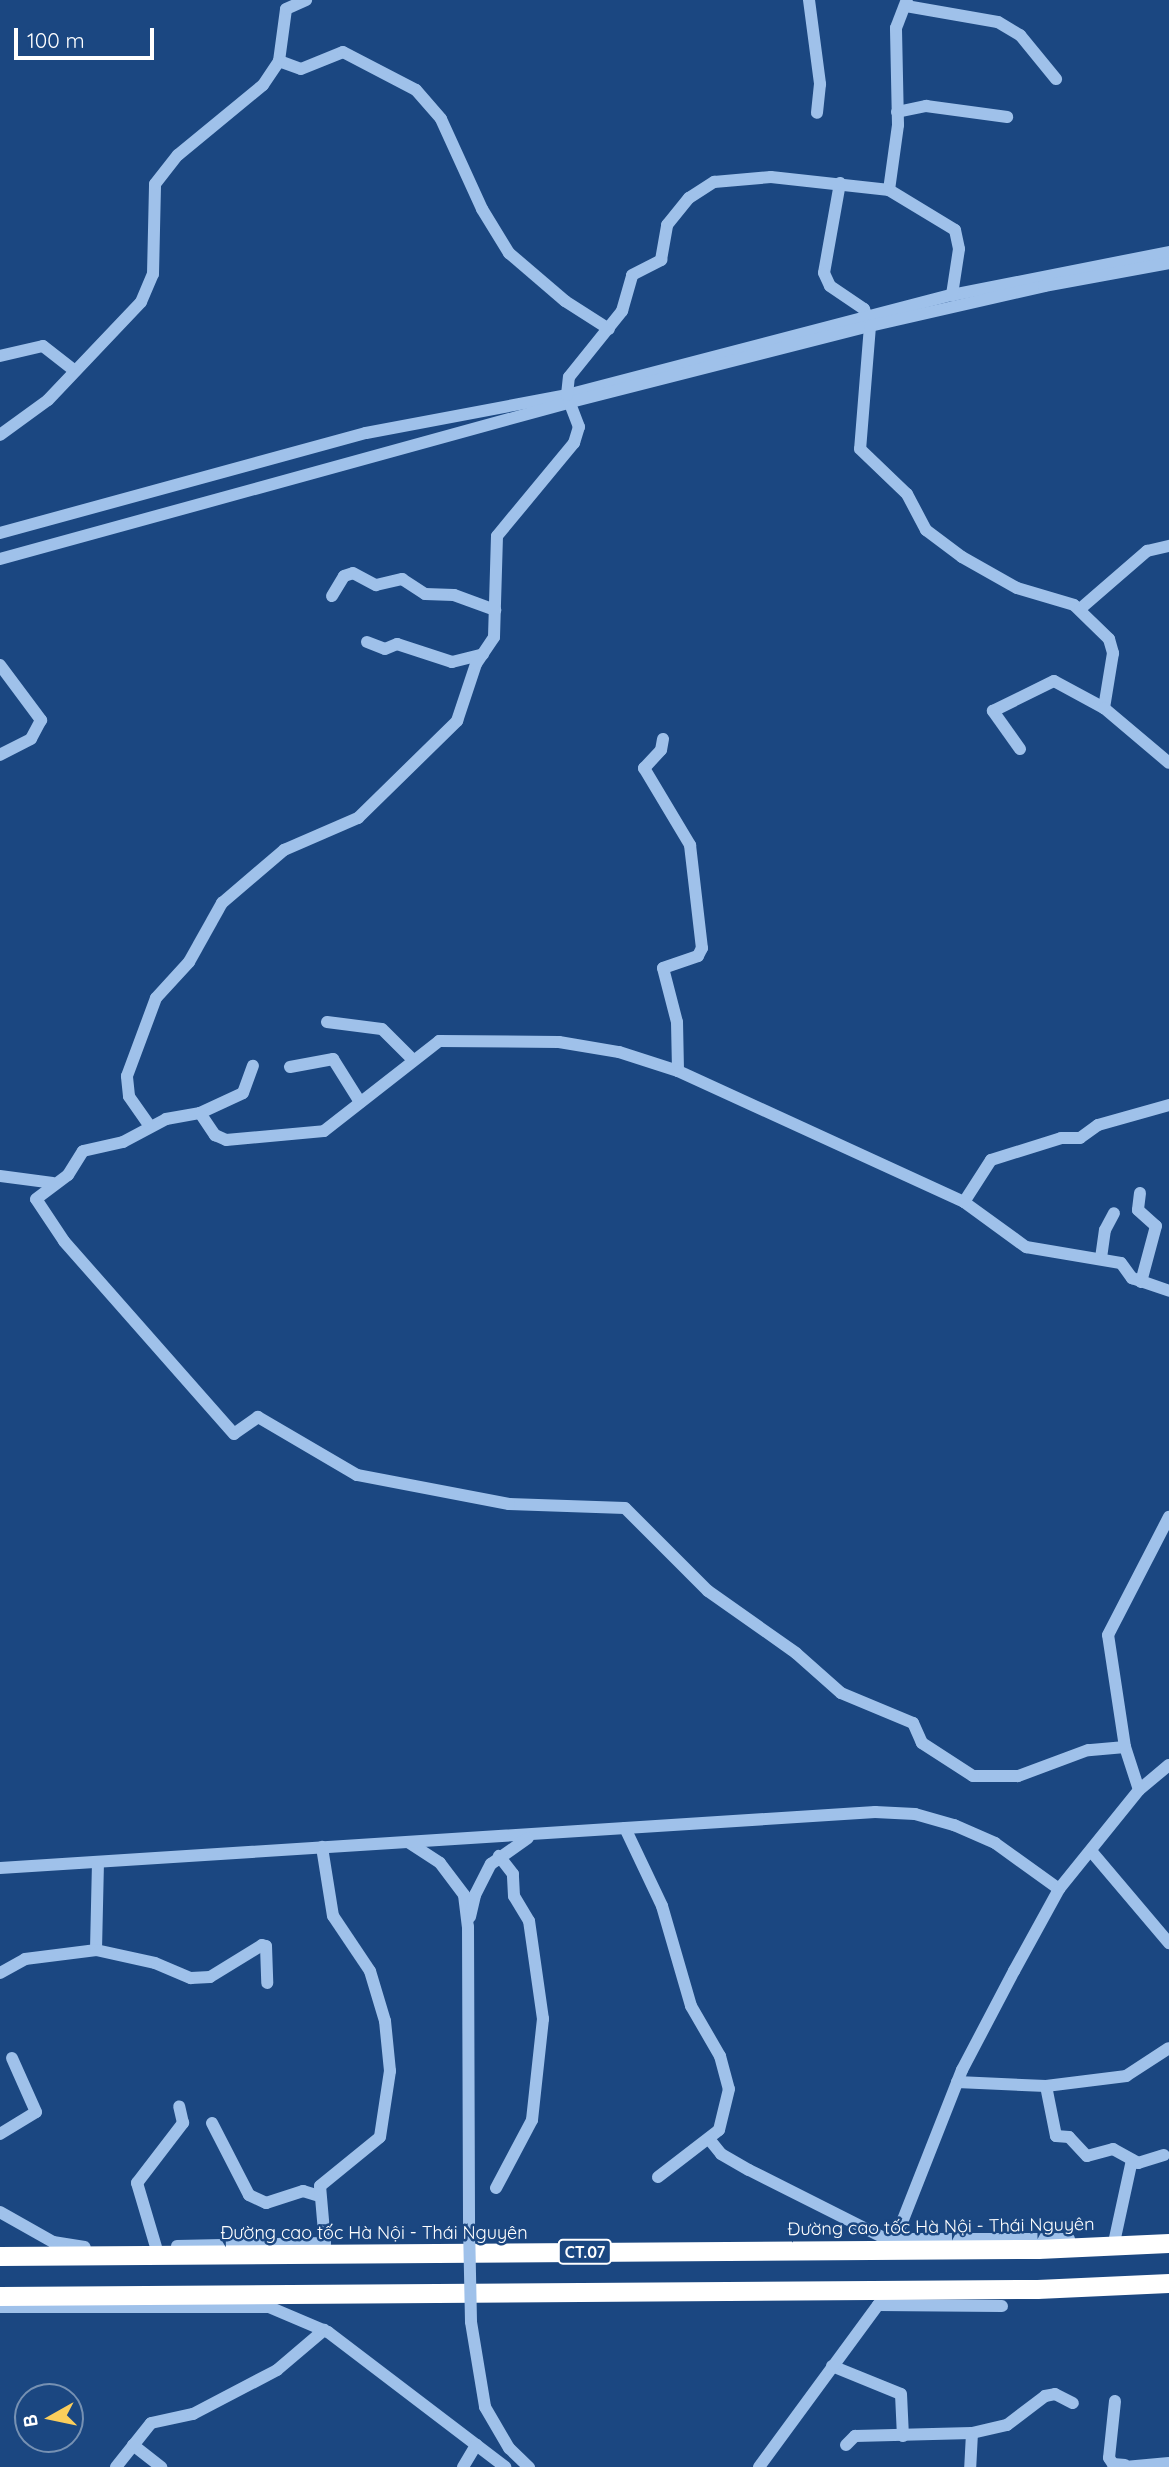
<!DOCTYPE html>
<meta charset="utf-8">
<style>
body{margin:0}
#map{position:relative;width:1169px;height:2467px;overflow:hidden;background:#1b4781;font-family:Quicksand,sans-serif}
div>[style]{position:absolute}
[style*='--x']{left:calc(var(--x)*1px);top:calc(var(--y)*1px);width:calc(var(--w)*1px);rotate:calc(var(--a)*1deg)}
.minor>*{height:12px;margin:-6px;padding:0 6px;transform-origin:6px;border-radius:6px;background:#9fc1ea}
.highway>*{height:19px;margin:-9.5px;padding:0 9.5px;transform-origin:9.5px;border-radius:9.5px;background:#fff}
.minor-bridge>*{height:12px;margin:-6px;padding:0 6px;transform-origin:6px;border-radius:6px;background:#9fc1ea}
span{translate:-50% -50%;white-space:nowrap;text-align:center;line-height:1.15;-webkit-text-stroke:5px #1b4781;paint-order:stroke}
.shield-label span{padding:2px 5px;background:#1b4781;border:2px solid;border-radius:5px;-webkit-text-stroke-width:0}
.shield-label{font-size:16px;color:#fff;font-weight:700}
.street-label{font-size:18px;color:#fff}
.north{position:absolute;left:14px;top:2383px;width:70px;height:70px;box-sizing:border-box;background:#1b4781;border:2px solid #7691b3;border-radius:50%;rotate:261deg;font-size:19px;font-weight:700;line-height:28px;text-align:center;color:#fff}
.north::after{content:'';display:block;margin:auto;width:24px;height:32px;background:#fbce5c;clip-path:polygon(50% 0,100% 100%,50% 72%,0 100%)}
.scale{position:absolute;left:14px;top:28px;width:140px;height:32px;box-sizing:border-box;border:4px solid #fff;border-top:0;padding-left:9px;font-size:21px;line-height:24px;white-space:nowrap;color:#fff;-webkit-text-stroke:5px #1b4781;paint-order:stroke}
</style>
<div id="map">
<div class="minor">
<i style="--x:809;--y:0;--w:85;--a:82.5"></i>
<i style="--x:820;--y:84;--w:29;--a:96"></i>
<i style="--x:906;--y:6;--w:93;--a:9.9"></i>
<i style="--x:998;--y:22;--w:26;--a:31"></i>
<i style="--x:1020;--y:35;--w:57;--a:50.7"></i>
<i style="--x:279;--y:61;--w:23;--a:20"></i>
<i style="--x:301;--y:69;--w:45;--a:-22"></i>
<i style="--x:343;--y:52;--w:82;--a:27.5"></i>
<i style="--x:416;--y:90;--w:38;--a:49"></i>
<i style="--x:441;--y:119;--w:99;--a:65.5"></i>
<i style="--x:482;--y:209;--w:52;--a:58.5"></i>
<i style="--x:509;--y:253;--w:74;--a:40.6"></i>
<i style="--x:565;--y:301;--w:52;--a:32.5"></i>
<i style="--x:897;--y:112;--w:30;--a:-12"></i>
<i style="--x:926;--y:106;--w:82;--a:7.7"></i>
<i style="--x:840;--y:183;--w:91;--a:100.1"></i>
<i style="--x:824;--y:273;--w:14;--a:65"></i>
<i style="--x:830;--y:286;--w:41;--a:34.1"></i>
<i style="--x:864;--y:309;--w:18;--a:71"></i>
<i style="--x:870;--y:326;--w:123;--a:94.6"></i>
<i style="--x:860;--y:449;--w:65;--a:43.8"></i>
<i style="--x:907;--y:494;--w:41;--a:62.2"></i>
<i style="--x:926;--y:530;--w:45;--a:36.9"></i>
<i style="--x:962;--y:557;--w:63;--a:29.4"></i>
<i style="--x:1017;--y:588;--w:59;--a:16.6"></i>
<i style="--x:1074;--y:605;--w:49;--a:44.2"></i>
<i style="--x:1109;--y:639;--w:15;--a:74"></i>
<i style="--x:1113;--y:653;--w:56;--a:99.3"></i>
<i style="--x:889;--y:190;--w:66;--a:-82.1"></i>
<i style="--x:898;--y:125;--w:97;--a:-91.2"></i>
<i style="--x:896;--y:28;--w:30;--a:-69"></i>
<i style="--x:0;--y:356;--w:44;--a:-13.1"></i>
<i style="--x:43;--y:346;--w:39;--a:38"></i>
<i style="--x:0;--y:435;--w:59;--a:-36.1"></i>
<i style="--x:48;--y:400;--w:135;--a:-46.5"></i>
<i style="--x:141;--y:302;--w:30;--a:-67"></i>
<i style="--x:153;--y:274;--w:90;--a:-88.7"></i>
<i style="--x:155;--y:184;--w:37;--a:-52"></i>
<i style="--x:178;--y:155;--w:110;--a:-39.5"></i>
<i style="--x:263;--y:85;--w:29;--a:-56"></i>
<i style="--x:279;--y:61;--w:52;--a:-82.3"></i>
<i style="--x:286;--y:9;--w:22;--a:-24"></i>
<i style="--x:0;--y:533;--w:379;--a:-15.3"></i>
<i style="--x:366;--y:433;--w:205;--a:-10.7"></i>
<i style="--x:567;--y:395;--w:398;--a:-14.6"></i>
<i style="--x:952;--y:295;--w:221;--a:-11.2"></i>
<i style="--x:0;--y:559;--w:592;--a:-15.37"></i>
<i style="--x:571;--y:402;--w:309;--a:-14.3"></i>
<i style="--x:870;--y:326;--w:179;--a:-12.9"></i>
<i style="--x:1044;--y:286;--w:127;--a:-10.4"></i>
<i style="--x:332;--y:596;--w:23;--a:-59"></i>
<i style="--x:344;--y:576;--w:9;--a:-18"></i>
<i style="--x:353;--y:573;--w:26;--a:28"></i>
<i style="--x:376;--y:585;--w:27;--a:-13"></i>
<i style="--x:402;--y:579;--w:27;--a:33"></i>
<i style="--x:425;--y:594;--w:29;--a:2"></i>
<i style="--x:454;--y:595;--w:44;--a:20.1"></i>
<i style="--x:1080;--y:609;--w:89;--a:-40.9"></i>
<i style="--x:1147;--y:551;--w:23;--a:-13"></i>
<i style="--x:367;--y:642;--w:19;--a:21"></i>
<i style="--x:385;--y:649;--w:13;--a:-23"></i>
<i style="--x:397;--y:644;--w:58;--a:18.1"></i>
<i style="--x:452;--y:662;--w:32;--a:-14"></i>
<i style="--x:0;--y:665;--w:69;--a:53.3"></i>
<i style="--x:41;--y:720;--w:21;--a:118"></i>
<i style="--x:31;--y:739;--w:35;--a:153"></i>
<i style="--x:663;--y:739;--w:11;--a:100"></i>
<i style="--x:661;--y:750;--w:25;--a:133"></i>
<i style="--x:644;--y:768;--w:90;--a:59.1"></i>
<i style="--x:690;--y:845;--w:104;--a:83.4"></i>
<i style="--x:702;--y:948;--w:9;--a:117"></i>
<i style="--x:698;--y:956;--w:37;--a:161"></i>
<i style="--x:663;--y:968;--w:56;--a:75.5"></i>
<i style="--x:677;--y:1022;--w:49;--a:88.8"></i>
<i style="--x:1020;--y:749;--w:47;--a:-125.4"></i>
<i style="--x:993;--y:711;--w:68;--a:-26.2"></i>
<i style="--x:1054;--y:681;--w:57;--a:28.4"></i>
<i style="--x:1104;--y:708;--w:85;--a:40.2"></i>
<i style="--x:327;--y:1022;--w:55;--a:7.3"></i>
<i style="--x:382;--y:1029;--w:44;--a:45"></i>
<i style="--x:290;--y:1067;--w:44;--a:-10.5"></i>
<i style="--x:333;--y:1059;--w:51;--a:57.9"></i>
<i style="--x:200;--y:1113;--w:47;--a:-24.9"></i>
<i style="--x:243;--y:1093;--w:29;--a:-70"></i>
<i style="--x:149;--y:1125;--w:35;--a:-125"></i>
<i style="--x:129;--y:1096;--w:20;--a:-96"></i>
<i style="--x:127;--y:1076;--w:83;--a:-69.6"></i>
<i style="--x:156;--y:998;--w:49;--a:-47.5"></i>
<i style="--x:189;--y:962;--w:68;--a:-60.8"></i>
<i style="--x:222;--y:903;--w:82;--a:-40.5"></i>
<i style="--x:284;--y:850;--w:81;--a:-23.4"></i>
<i style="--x:358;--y:818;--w:139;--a:-44.4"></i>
<i style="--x:457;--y:721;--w:60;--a:-71.6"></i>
<i style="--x:476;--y:664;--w:32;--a:-56"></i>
<i style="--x:494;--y:637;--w:101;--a:-88.3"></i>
<i style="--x:497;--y:536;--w:121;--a:-50.4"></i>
<i style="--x:574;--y:443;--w:17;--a:-73"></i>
<i style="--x:579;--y:427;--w:34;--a:-111"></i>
<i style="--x:567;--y:395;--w:18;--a:-84"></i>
<i style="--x:569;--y:377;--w:85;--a:-51.2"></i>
<i style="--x:622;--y:311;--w:37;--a:-74"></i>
<i style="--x:632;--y:275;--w:33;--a:-27"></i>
<i style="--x:661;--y:260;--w:36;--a:-80"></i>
<i style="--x:667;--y:225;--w:35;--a:-51"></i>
<i style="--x:689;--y:198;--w:30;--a:-33"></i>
<i style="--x:714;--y:182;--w:57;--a:-5"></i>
<i style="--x:771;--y:177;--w:119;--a:6.3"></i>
<i style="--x:889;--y:190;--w:77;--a:31.2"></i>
<i style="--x:955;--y:230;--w:19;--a:78"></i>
<i style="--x:959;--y:249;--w:47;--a:98.7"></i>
<i style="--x:0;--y:1176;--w:53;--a:7.5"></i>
<i style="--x:1140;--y:1193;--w:17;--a:97"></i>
<i style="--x:1138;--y:1210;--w:24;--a:42"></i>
<i style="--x:1156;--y:1226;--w:58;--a:105"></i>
<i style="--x:964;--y:1202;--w:50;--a:-57.3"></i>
<i style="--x:991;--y:1160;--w:73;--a:-17.4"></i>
<i style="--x:1061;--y:1138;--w:19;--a:0"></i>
<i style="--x:1080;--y:1138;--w:22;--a:-36"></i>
<i style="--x:1098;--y:1125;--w:74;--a:-15.7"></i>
<i style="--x:1101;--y:1258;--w:28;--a:-82"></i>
<i style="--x:1105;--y:1230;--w:19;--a:-62"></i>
<i style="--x:1125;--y:1747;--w:37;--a:175"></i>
<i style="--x:1088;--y:1750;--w:75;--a:159.6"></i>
<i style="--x:1018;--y:1776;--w:45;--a:180"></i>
<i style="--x:973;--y:1776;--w:61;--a:-147.1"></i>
<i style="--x:922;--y:1743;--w:22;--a:-114"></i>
<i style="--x:913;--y:1723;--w:78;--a:-157.4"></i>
<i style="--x:841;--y:1693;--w:60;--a:-138.4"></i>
<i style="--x:796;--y:1653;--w:108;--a:-144.8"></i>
<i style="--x:708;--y:1591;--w:117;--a:-135"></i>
<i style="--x:625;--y:1508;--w:116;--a:-178"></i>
<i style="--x:509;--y:1504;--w:155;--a:-169.2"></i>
<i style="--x:357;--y:1475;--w:115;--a:-149.6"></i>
<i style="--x:258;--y:1417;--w:29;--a:145"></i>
<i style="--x:234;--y:1434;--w:257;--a:-131.4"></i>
<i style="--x:64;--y:1241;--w:50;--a:-123.7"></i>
<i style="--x:36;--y:1199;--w:40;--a:-37"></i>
<i style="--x:68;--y:1175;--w:28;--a:-58"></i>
<i style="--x:83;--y:1151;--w:41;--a:-12.7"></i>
<i style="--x:123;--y:1142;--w:49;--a:-28.1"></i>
<i style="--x:166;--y:1119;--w:35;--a:-10"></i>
<i style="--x:200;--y:1113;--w:27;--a:56"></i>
<i style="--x:215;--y:1135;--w:12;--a:24"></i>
<i style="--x:226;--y:1140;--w:98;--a:-5.2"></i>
<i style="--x:324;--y:1131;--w:146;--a:-38"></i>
<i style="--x:439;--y:1041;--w:120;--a:0.5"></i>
<i style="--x:559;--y:1042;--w:61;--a:9.5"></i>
<i style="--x:619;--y:1052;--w:62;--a:17.9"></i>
<i style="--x:678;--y:1071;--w:315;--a:24.6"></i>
<i style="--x:964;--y:1202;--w:77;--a:36"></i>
<i style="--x:1026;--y:1247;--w:96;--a:9.6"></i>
<i style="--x:1121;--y:1263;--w:19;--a:54"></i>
<i style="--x:1132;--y:1278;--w:39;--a:19"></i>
<i style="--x:1139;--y:1790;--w:39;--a:-40"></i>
<i style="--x:625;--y:1828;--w:86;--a:64.6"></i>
<i style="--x:662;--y:1906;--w:104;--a:73.8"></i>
<i style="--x:691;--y:2006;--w:58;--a:59.9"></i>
<i style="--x:720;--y:2056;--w:34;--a:75"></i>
<i style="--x:729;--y:2089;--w:42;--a:103.7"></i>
<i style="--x:719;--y:2130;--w:77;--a:142.4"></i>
<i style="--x:408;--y:1842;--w:38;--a:33"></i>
<i style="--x:440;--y:1863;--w:40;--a:53"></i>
<i style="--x:464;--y:1895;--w:32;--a:83"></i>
<i style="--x:468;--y:1927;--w:299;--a:89.8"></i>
<i style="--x:1091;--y:1851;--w:121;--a:49.7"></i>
<i style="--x:0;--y:1868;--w:877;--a:-3.66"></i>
<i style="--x:875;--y:1812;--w:40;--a:2.9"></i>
<i style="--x:915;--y:1814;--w:41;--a:15.8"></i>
<i style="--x:954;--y:1825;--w:45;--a:23.7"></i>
<i style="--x:995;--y:1843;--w:79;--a:35.7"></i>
<i style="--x:470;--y:1917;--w:23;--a:-77"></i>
<i style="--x:475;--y:1895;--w:35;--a:-63"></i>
<i style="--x:491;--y:1864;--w:45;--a:-35.1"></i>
<i style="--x:96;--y:1950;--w:87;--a:-88.7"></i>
<i style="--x:0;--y:1973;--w:29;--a:-29"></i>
<i style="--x:25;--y:1959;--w:72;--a:-7.2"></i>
<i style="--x:96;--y:1950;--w:60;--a:12.4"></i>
<i style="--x:155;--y:1963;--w:39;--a:23"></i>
<i style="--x:191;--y:1978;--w:19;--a:-3"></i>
<i style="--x:210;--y:1977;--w:61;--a:-31.6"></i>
<i style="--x:262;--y:1945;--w:4;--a:14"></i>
<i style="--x:266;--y:1946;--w:37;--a:88"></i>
<i style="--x:957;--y:2082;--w:89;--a:2.6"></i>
<i style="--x:1046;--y:2086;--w:51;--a:78.7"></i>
<i style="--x:1056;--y:2136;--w:13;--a:4"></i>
<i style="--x:1069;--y:2137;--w:26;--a:47"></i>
<i style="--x:1087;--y:2156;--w:27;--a:-15"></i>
<i style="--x:1113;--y:2149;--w:29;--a:29"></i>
<i style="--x:1138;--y:2163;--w:27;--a:-17"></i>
<i style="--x:1046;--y:2086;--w:81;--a:-7.1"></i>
<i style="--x:1126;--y:2076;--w:51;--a:-33.1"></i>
<i style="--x:212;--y:2123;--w:81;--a:62.8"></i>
<i style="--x:249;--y:2195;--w:19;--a:25"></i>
<i style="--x:266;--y:2203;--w:39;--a:-18"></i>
<i style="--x:303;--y:2191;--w:17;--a:17"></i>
<i style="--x:0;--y:2134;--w:42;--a:-31.4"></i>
<i style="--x:36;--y:2112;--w:59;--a:-114"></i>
<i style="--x:709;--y:2139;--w:19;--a:51"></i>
<i style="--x:721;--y:2154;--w:32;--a:30"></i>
<i style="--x:749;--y:2170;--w:153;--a:26.7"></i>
<i style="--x:886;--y:2239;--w:183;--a:0"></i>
<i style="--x:496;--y:2188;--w:77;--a:-62.1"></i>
<i style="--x:532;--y:2120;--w:102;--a:-83.8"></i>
<i style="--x:543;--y:2019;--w:99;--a:-98.1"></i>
<i style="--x:529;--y:1921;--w:29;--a:-121"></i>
<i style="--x:514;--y:1896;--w:22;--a:-93"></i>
<i style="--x:513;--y:1874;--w:23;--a:-128"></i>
<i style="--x:0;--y:2212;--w:61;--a:29.5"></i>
<i style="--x:53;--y:2242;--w:32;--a:9"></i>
<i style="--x:1115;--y:2238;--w:80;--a:-77.7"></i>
<i style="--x:895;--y:2240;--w:183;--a:-68.5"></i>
<i style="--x:962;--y:2070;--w:112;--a:-62.3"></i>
<i style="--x:1014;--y:1971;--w:94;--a:-61.2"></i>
<i style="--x:1059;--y:1889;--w:127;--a:-51.1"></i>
<i style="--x:1139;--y:1790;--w:45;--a:-108"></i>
<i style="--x:1125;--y:1747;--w:113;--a:-98.6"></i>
<i style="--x:1108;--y:1635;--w:133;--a:-62.7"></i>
<i style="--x:177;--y:2246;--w:148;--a:-1.2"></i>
<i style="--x:325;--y:2243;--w:57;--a:-95"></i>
<i style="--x:320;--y:2186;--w:77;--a:-39.2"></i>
<i style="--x:380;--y:2137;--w:67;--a:-81.4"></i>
<i style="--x:390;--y:2071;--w:50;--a:-95.7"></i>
<i style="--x:385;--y:2021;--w:52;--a:-106.7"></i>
<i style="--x:370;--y:1971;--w:66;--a:-123.9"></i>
<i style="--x:333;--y:1916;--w:70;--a:-99.1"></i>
<i style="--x:156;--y:2247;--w:67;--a:-106.5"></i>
<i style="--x:137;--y:2183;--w:76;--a:-52.5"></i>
<i style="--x:183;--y:2123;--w:17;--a:-103"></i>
<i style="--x:0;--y:2307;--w:269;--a:0"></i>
<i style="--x:269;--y:2307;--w:64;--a:23"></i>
<i style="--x:328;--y:2332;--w:223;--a:37.3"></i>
<i style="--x:471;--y:2322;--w:86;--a:80.6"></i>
<i style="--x:485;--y:2407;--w:48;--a:59.7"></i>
<i style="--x:509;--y:2448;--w:28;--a:44"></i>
<i style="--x:832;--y:2366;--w:74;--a:22.1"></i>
<i style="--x:901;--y:2394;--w:42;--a:87.3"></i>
<i style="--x:1115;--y:2401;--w:57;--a:96"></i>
<i style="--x:1109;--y:2458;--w:7;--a:56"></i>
<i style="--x:1113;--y:2464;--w:12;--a:5"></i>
<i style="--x:972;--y:2433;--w:36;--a:-13"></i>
<i style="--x:1007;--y:2425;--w:48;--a:-37.3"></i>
<i style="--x:1045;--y:2396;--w:10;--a:-11"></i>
<i style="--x:1055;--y:2394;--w:20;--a:27"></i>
<i style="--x:133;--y:2445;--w:36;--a:38"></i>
<i style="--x:846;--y:2445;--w:13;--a:-45"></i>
<i style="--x:855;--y:2436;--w:117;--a:-1.5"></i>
<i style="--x:972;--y:2433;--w:34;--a:93"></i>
<i style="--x:116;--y:2467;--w:56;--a:-51.5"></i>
<i style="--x:151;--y:2423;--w:43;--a:-12.1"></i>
<i style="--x:193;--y:2414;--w:95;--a:-27.6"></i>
<i style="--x:277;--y:2370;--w:62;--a:-40.4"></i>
<i style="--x:463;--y:2467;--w:26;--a:-59"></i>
<i style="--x:759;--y:2467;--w:201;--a:-53.7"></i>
<i style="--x:878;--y:2305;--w:124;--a:0.5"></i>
<i style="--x:1125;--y:2467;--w:44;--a:-5.2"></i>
</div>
<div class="highway">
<i style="--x:0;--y:2256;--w:1038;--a:-0.39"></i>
<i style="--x:1038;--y:2249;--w:131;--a:-2.6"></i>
<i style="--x:0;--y:2296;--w:1037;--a:-0.39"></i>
<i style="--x:1037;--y:2289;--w:132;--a:-2.6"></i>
</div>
<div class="minor-bridge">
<i style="--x:469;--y:2226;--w:96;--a:88.8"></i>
</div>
<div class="shield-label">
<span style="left:585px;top:2252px">CT.07</span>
</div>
<div class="street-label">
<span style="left:941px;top:2227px;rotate:-1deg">Đường cao tốc Hà Nội - Thái Nguyên</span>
<span style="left:374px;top:2233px">Đường cao tốc Hà Nội - Thái Nguyên</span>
</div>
<div class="north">B</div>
<div class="scale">100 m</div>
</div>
